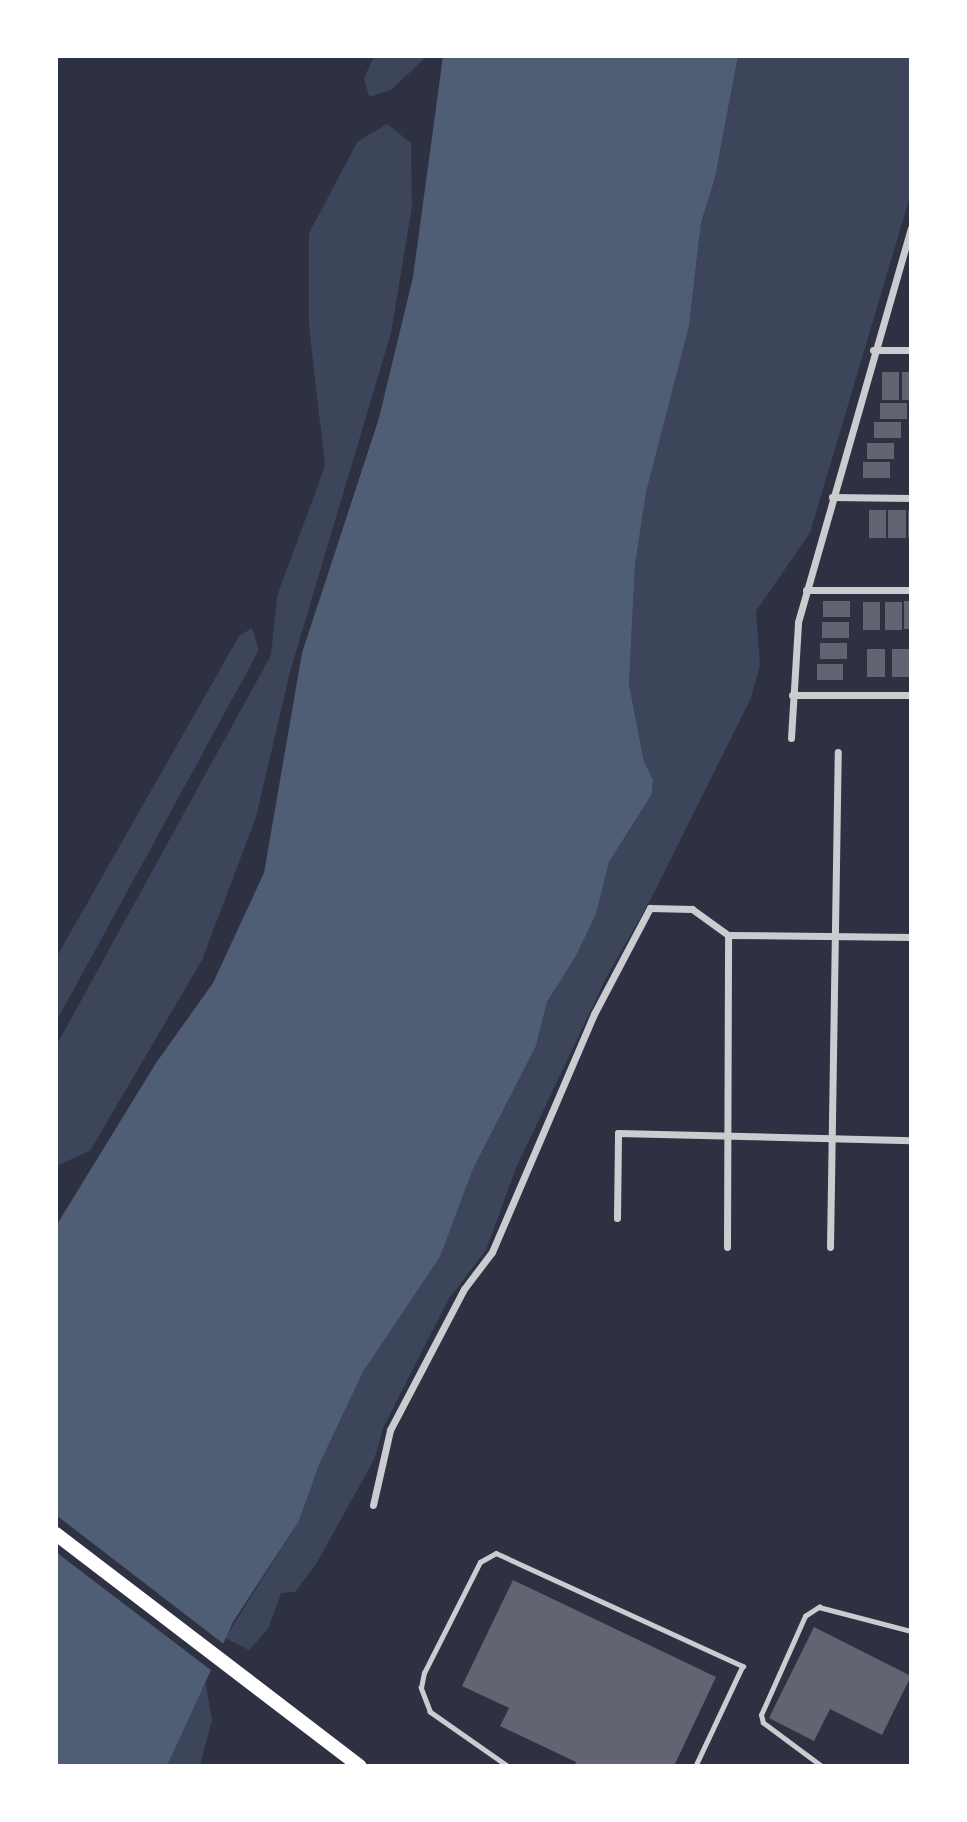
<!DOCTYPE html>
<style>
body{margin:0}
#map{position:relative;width:967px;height:1822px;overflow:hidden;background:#2d3142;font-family:Quicksand,sans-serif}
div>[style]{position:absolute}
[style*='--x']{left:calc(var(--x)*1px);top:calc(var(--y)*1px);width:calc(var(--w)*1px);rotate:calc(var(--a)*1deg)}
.green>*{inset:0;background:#3c4559}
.water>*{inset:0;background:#4f5d75}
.pier>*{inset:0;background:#2d3142}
.building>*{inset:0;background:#626471;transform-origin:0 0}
.service>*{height:4.5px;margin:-2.25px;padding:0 2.25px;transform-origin:2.25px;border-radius:2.25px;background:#caccd0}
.minor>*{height:7px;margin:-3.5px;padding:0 3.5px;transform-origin:3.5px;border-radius:3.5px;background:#caccd0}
.primary>*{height:14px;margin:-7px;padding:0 7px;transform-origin:7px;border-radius:7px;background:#fff}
span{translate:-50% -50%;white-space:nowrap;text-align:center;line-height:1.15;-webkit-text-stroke:5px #fff;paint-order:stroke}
.frame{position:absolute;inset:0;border:58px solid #fff;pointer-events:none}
</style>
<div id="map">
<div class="green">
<i style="clip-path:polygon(374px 56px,427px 56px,391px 90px,369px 97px,364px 78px)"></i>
<i style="clip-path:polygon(738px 56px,911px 56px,911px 193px,810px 533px,756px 611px,760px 665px,751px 698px,651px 899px,608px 974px,516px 1168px,486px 1250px,448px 1300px,383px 1428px,374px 1460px,316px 1564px,295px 1592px,281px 1593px,268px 1629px,249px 1650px,225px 1638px,299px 1521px,319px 1465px,363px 1372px,440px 1257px,473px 1169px,536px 1046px,547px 1002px,576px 956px,596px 914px,609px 862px,652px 794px,653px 779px,644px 762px,629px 684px,635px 565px,645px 492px,689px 326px,701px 223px,715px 178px)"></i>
<i style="clip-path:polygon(387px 124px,411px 143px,412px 206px,391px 333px,290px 672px,256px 817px,202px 960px,90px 1151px,56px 1166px,56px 1046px,271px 655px,277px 596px,325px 466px,309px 326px,309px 233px,358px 141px)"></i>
<i style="clip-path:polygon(252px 628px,259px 650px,56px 1022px,56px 958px,239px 636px)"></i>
<i style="clip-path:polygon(205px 1679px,212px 1720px,200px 1766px,167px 1766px)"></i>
</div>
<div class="water">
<i style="clip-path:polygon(443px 56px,738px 56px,715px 178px,701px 223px,689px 326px,646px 492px,635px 565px,629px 684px,644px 762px,653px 779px,652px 794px,609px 862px,596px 914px,576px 956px,547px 1002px,536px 1046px,473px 1169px,440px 1257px,363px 1372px,319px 1465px,299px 1521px,233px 1622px,167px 1766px,56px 1766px,56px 1226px,156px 1063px,213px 983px,264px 873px,302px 653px,379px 418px,413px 277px)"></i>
</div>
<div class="pier">
<i style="clip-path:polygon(56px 1515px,225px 1645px,212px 1671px,56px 1552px)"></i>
</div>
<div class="building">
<i style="left:882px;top:372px;width:17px;height:28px"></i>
<i style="left:902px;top:372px;width:9px;height:28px"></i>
<i style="left:880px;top:403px;width:27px;height:16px"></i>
<i style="left:874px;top:422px;width:27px;height:16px"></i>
<i style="left:867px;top:443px;width:27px;height:16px"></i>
<i style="left:863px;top:462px;width:27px;height:16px"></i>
<i style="left:869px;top:510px;width:17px;height:28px"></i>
<i style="left:888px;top:510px;width:18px;height:28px"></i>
<i style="left:908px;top:510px;width:3px;height:28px"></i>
<i style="left:823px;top:601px;width:27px;height:16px"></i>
<i style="left:904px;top:601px;width:7px;height:28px"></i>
<i style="left:863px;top:602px;width:17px;height:28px"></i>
<i style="left:885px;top:602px;width:17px;height:28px"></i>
<i style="left:822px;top:622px;width:27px;height:16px"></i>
<i style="left:820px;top:643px;width:27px;height:16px"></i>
<i style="left:885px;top:649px;width:28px;height:18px;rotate:90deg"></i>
<i style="left:910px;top:649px;width:28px;height:18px;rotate:90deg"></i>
<i style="left:817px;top:664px;width:26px;height:16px"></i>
<i style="clip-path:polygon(513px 1580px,716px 1677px,674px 1766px,574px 1766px,576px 1762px,500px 1726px,509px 1708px,462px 1686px)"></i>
<i style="clip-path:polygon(814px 1627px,911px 1676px,882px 1735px,830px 1709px,814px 1741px,769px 1718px)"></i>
</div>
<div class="service">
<i style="--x:507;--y:1766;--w:94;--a:-145"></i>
<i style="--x:430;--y:1712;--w:26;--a:-111"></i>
<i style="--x:421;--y:1688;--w:15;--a:-79"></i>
<i style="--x:424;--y:1673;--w:124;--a:-63.2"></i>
<i style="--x:480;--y:1562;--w:18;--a:-29"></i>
<i style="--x:496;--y:1553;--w:272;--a:24.6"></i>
<i style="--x:743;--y:1666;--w:110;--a:115.2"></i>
<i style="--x:821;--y:1766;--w:72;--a:-143.4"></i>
<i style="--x:763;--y:1723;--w:8;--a:-104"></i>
<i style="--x:761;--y:1715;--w:108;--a:-66"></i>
<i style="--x:805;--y:1616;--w:17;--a:-33"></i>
<i style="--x:819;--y:1607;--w:95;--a:14.6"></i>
</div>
<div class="minor">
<i style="--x:873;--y:350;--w:38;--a:0"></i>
<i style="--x:832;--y:497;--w:79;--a:0.7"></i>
<i style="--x:806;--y:590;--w:105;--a:0"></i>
<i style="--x:792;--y:695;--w:119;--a:0"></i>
<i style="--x:791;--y:738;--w:116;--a:-86.5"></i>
<i style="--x:798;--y:622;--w:410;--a:-74"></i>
<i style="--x:728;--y:935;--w:183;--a:0.6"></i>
<i style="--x:617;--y:1218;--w:85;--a:-89.3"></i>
<i style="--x:618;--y:1133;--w:293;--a:1.4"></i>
<i style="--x:727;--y:1247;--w:312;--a:-89.8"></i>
<i style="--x:830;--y:1247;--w:495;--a:-89.1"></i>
<i style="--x:373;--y:1505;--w:77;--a:-77.2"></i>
<i style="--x:390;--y:1430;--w:159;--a:-62.3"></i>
<i style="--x:464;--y:1289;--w:46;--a:-52.9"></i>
<i style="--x:492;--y:1252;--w:259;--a:-66.8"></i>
<i style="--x:594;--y:1014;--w:120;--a:-62.2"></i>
<i style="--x:650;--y:908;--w:42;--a:1.4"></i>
<i style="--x:692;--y:909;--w:44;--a:35.8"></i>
</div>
<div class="primary">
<i style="--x:56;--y:1534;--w:382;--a:37.4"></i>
</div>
<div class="frame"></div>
</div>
